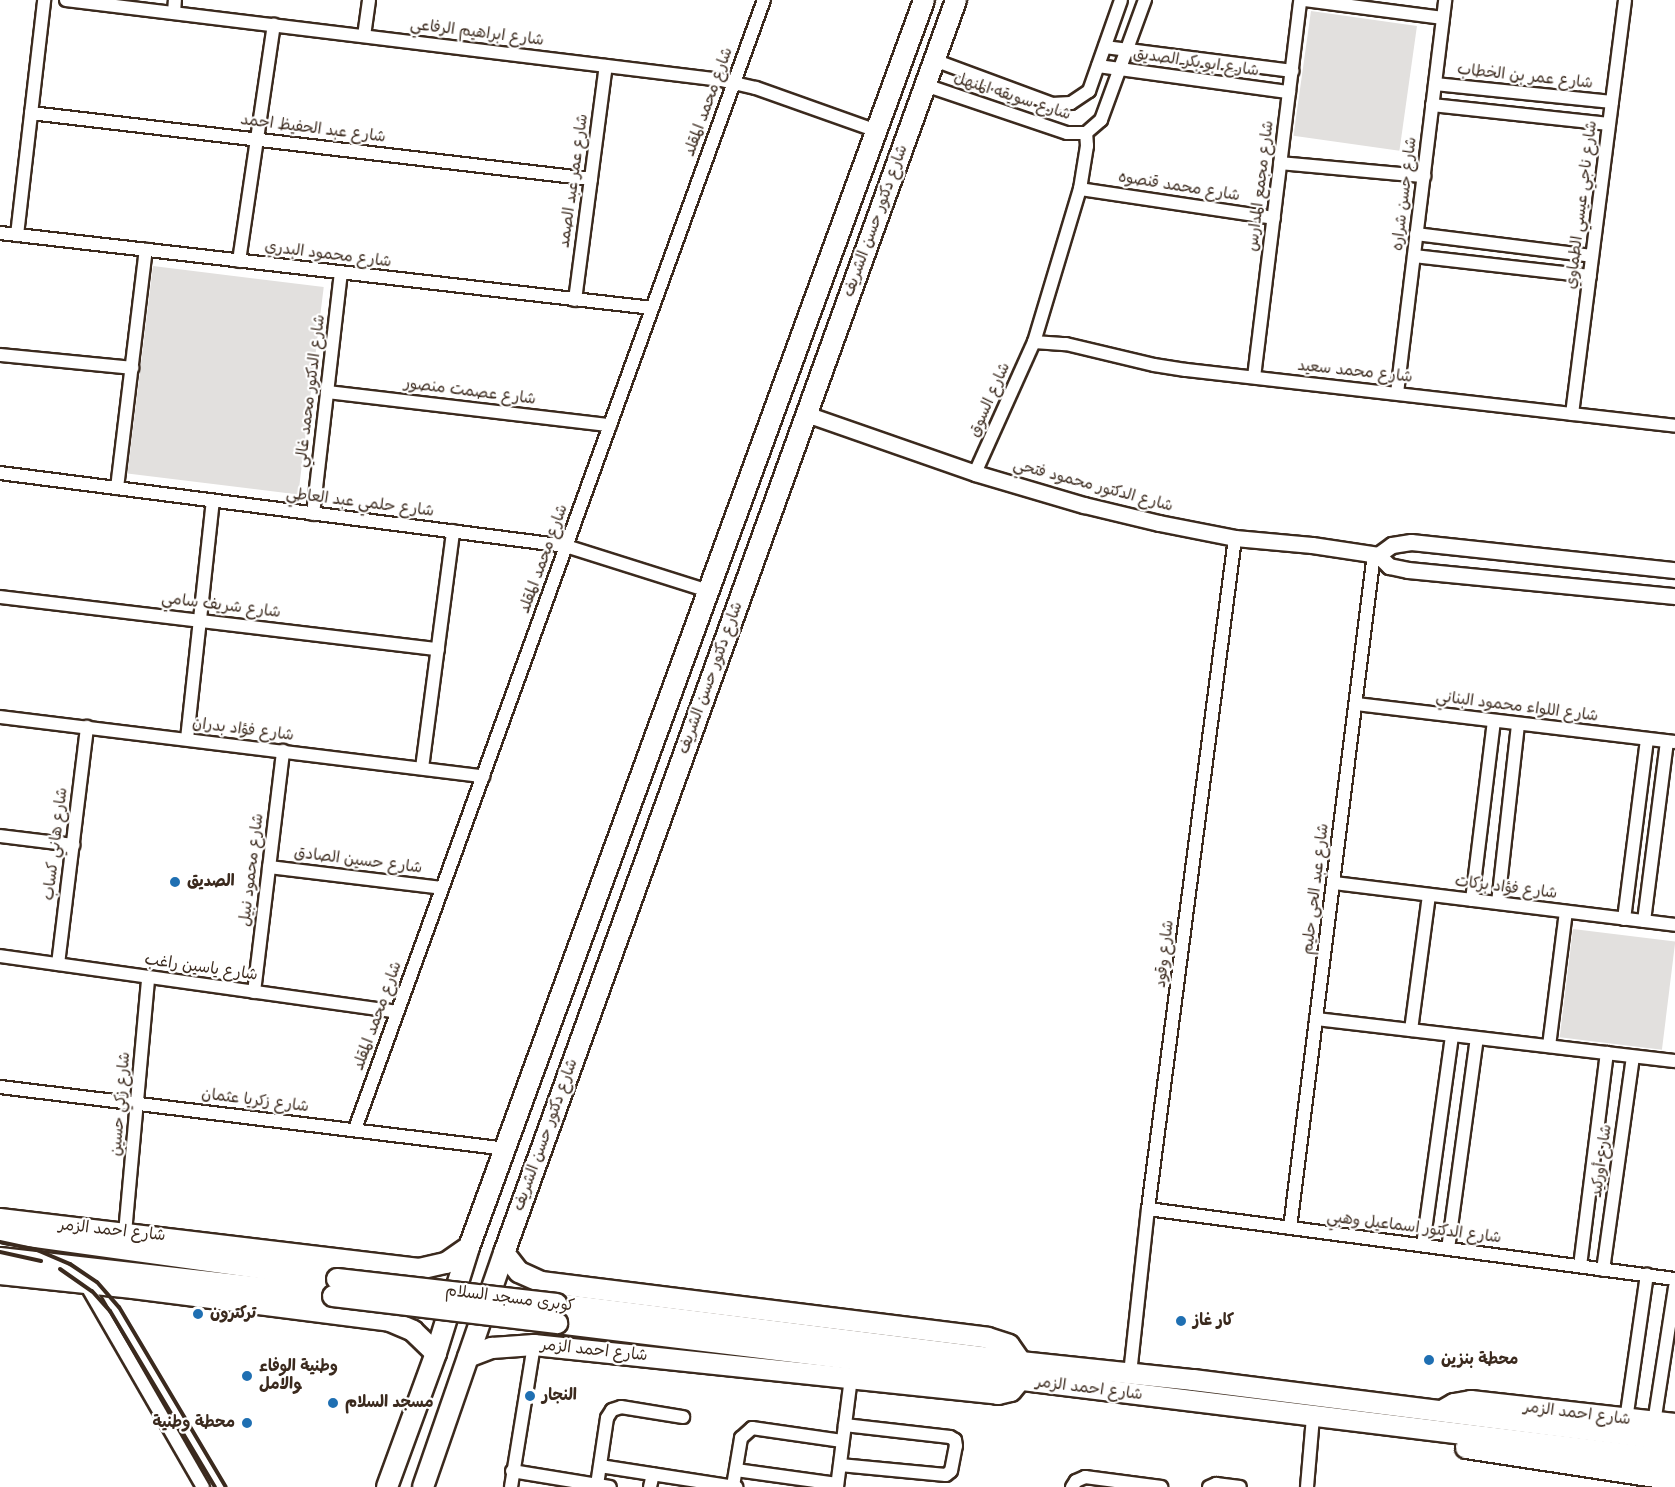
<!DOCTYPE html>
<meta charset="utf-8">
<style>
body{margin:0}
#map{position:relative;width:1675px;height:1487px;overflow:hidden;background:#fff;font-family:"Balsamiq Sans","Playpen Sans Arabic",sans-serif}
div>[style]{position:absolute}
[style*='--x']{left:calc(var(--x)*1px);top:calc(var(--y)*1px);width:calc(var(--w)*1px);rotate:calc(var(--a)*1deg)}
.green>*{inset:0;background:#e2e0de;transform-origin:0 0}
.roads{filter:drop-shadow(2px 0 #3b2a1e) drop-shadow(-2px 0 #3b2a1e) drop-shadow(0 2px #3b2a1e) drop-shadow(0 -2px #3b2a1e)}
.minor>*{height:12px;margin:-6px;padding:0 6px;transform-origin:6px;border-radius:6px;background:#fff}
.tertiary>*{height:15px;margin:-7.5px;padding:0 7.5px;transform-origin:7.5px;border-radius:7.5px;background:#fff}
.primary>*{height:20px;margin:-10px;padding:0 10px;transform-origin:10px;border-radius:10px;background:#fff}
.rail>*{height:4px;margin:-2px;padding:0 2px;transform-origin:2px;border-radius:2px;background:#3b2a1e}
.bridges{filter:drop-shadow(2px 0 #3b2a1e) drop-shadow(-2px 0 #3b2a1e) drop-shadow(0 2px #3b2a1e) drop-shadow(0 -2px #3b2a1e)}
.primary-bridge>*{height:20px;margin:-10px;padding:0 10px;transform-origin:10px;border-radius:10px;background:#fff}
.dots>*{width:16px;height:16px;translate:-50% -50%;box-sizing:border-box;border:3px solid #fff;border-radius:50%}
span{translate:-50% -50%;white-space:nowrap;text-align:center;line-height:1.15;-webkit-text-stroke:4.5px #fff;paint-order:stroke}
.street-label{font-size:16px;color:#3b2a1e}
.poi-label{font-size:16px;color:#3b2a1e;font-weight:700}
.left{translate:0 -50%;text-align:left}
.right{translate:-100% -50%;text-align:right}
</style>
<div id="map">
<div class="green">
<i style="left:1311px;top:11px;width:107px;height:126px;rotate:8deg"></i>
<i style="left:153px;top:266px;width:172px;height:209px;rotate:7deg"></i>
<i style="left:1573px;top:929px;width:103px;height:109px;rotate:7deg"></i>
</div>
<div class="roads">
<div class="minor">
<i style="--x:66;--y:0;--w:660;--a:6.96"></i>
<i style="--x:721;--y:80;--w:36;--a:13"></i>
<i style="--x:756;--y:88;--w:128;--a:19.6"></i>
<i style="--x:1305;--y:0;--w:139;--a:7.4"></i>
<i style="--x:174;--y:13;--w:13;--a:-86"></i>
<i style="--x:364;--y:36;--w:36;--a:-82"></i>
<i style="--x:1105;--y:47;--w:189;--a:7.3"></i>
<i style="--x:934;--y:60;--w:126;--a:20.4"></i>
<i style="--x:1052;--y:104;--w:19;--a:-3"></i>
<i style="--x:1071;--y:103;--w:22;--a:-34"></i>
<i style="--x:1089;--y:91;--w:96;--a:-70.6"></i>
<i style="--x:1098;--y:66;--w:193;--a:7.8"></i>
<i style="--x:1435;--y:84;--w:178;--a:5.8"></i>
<i style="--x:925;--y:85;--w:150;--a:18.7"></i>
<i style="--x:1067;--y:133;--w:19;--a:0"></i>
<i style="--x:1086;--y:133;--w:20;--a:-41"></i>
<i style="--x:1101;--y:120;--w:128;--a:-69.9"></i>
<i style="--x:1432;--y:105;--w:178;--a:6.1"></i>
<i style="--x:31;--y:113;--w:564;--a:6.72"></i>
<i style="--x:1280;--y:163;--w:145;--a:5.2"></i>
<i style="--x:1080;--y:189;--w:196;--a:8.5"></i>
<i style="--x:0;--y:233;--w:656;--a:6.56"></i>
<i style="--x:1416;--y:234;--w:177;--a:7.1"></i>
<i style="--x:17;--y:235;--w:237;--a:-83.4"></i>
<i style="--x:1414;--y:256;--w:177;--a:6.5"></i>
<i style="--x:239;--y:261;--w:239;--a:-81.6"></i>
<i style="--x:575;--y:300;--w:236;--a:-82.5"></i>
<i style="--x:1034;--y:342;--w:32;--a:4"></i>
<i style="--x:1066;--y:344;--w:90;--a:13.4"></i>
<i style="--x:1154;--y:365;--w:32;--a:9"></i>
<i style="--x:1186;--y:370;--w:492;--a:6.5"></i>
<i style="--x:0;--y:355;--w:133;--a:5.6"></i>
<i style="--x:1254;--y:377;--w:380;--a:-83"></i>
<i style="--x:327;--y:392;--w:285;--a:6.7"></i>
<i style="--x:1397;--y:393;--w:396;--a:-83"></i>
<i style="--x:1572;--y:414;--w:417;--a:-82.7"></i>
<i style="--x:0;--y:473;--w:571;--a:7.35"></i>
<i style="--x:566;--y:546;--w:150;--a:17.5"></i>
<i style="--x:975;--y:473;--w:144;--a:-65.8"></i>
<i style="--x:1034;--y:342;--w:160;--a:-73.3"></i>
<i style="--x:1080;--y:189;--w:44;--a:-80.8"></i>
<i style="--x:1087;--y:146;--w:13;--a:-94"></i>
<i style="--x:117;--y:488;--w:240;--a:-83.1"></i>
<i style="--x:313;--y:514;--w:243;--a:-83.4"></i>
<i style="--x:0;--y:597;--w:441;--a:6.8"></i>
<i style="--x:1356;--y:704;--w:321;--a:6.8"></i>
<i style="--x:0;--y:717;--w:487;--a:7"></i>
<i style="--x:187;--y:739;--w:239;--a:-83.8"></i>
<i style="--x:422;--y:768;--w:239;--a:-82.5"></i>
<i style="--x:0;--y:836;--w:74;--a:7"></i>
<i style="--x:269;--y:867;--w:174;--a:6.9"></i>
<i style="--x:1334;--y:883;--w:344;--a:7"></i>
<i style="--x:1472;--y:900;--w:180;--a:-83"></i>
<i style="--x:1498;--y:903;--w:180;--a:-83.6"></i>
<i style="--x:1624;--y:919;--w:181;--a:-82.7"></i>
<i style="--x:1644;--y:921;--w:181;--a:-82.7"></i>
<i style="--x:0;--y:956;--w:401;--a:8"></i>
<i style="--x:58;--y:964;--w:239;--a:-83"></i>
<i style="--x:254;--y:992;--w:243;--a:-83.1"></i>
<i style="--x:1316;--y:1019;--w:361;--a:6.7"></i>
<i style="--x:1411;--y:1030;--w:136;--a:-82.4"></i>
<i style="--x:1549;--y:1046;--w:135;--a:-82.8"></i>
<i style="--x:0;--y:1087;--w:511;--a:6.97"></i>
<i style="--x:355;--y:1129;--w:1201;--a:-70.09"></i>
<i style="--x:1148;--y:1209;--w:532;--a:7.57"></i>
<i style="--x:1290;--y:1228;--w:679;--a:-82.9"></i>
<i style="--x:125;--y:1233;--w:256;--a:-84.8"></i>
<i style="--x:1423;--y:1245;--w:212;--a:-82.1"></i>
<i style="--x:1448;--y:1249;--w:213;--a:-82.2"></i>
<i style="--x:1580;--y:1266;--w:215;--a:-82.8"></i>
<i style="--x:1603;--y:1270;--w:215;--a:-82"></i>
<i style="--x:85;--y:1283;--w:236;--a:60"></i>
<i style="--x:1130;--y:1374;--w:166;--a:-83.8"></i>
<i style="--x:1148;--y:1209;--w:677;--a:-82.61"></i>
<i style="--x:1626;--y:1420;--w:147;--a:-81.8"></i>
<i style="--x:1654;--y:1423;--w:138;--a:-81.2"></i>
<i style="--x:840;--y:1465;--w:106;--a:5.4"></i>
<i style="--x:946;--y:1475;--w:6;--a:-39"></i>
<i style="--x:951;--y:1471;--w:25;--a:-79"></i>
<i style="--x:956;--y:1446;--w:6;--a:-99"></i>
<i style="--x:955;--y:1440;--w:6;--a:-149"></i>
<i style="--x:950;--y:1437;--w:106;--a:-173.5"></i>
<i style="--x:600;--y:1466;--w:138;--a:8.8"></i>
<i style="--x:736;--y:1470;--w:102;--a:7.9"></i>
<i style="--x:512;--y:1471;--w:99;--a:9.3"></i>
<i style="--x:597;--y:1485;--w:68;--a:-81.5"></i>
<i style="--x:607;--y:1418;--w:9;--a:-58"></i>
<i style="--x:612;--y:1410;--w:9;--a:-18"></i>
<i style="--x:621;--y:1407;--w:63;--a:9.2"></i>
<i style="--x:733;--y:1486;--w:49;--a:-80.5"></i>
<i style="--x:741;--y:1438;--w:15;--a:-42"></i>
<i style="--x:752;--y:1428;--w:91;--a:8.2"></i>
<i style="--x:511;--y:1487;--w:144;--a:-80.8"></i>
<i style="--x:650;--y:1487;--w:13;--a:-77"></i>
<i style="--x:837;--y:1487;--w:110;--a:-82.7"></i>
<i style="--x:1072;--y:1487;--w:7;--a:-56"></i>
<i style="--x:1076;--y:1481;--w:10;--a:-24"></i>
<i style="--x:1085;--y:1477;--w:77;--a:7.5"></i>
<i style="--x:1209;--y:1487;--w:8;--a:-23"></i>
<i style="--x:1216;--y:1484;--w:24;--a:7"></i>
<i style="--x:1307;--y:1487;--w:70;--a:-85.1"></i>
</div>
<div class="tertiary">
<i style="--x:806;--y:414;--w:179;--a:19.2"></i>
<i style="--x:975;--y:473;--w:114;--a:16.4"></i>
<i style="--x:1084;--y:505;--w:77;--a:13.5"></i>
<i style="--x:1159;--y:523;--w:77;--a:11.2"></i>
<i style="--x:1235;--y:538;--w:77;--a:5.2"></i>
<i style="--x:1312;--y:545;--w:67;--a:8.6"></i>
<i style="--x:1378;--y:555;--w:16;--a:45"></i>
<i style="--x:1389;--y:566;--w:19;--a:12"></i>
<i style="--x:1408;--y:570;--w:268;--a:5.6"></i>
<i style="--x:1378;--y:555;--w:17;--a:-36"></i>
<i style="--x:1392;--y:545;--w:19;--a:-9"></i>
<i style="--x:1411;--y:542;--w:265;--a:6.1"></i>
</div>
<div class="primary">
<i style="--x:0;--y:1219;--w:422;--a:6.8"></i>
<i style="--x:419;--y:1269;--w:28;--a:-13"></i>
<i style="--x:446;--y:1263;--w:28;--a:-35"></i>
<i style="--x:7;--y:1233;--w:333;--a:7.9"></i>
<i style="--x:504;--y:1253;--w:24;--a:52"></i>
<i style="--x:519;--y:1272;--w:24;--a:24"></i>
<i style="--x:541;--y:1282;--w:450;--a:7.1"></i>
<i style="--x:988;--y:1338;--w:22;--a:18"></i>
<i style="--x:1009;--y:1345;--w:21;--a:55"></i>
<i style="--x:0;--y:1258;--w:335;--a:6.5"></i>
<i style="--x:0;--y:1274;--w:134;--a:6"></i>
<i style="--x:133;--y:1288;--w:259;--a:7.3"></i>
<i style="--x:390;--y:1321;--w:25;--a:23"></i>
<i style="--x:413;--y:1331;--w:32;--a:44"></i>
<i style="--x:557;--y:1304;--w:468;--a:7.1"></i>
<i style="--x:1021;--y:1362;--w:173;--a:6"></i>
<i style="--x:1193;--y:1380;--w:486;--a:7.2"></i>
<i style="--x:557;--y:1323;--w:1126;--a:6.99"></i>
<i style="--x:468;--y:1357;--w:26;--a:-21"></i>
<i style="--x:492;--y:1348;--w:42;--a:-4.1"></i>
<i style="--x:534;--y:1345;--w:467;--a:6"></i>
<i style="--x:998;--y:1394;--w:13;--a:-13"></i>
<i style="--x:1011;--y:1391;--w:14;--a:-51"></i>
<i style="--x:1442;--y:1411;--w:14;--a:-30"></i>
<i style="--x:1454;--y:1404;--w:17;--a:-10"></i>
<i style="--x:1471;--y:1401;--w:205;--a:6.4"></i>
<i style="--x:1466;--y:1448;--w:211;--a:8.7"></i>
<i style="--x:387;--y:1487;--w:143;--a:-69.9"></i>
<i style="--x:436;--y:1353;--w:111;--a:-72.7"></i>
<i style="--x:469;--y:1247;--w:1327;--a:-69.95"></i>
<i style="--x:423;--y:1487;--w:248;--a:-70.9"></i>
<i style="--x:504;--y:1253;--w:1332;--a:-70.16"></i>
</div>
</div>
<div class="rail">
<i style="--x:0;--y:1242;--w:38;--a:12"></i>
<i style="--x:37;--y:1250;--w:36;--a:23"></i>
<i style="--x:70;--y:1264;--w:32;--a:34"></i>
<i style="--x:97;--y:1282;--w:33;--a:49"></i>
<i style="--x:119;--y:1307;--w:209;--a:59.3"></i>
<i style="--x:0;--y:1252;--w:42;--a:12.4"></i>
<i style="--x:60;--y:1269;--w:39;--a:35"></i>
<i style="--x:92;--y:1291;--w:27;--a:48"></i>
<i style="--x:110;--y:1311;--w:205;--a:59.2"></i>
</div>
<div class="bridges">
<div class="primary-bridge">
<i style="--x:337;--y:1279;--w:221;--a:6.5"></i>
<i style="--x:333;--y:1296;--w:226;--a:6.9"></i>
</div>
</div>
<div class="dots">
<i style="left:175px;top:882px;background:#1f6fb2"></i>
<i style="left:198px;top:1314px;background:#1f6fb2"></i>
<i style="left:1181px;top:1321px;background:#1f6fb2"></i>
<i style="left:1429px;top:1360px;background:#1f6fb2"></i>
<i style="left:247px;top:1376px;background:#1f6fb2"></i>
<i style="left:530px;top:1396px;background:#1f6fb2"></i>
<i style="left:333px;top:1403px;background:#1f6fb2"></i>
<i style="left:247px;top:1423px;background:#1f6fb2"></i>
</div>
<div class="street-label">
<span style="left:477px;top:33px;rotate:7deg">شارع ابراهيم الرفاعي</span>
<span style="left:1196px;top:63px;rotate:8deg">شارع ابو بكر الصديق</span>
<span style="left:1525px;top:77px;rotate:6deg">شارع عمر بن الخطاب</span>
<span style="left:1012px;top:97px;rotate:18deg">شارع سويقه المنهل</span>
<span style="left:709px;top:102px;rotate:-70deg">شارع محمد المقلد</span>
<span style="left:313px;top:129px;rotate:7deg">شارع عبد الحفيظ احمد</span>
<span style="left:574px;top:181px;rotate:-82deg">شارع عمر عبد الصمد</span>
<span style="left:1261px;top:186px;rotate:-83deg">شارع مجمع المدارس</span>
<span style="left:1179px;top:187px;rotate:9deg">شارع محمد قنصوه</span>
<span style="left:1405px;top:194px;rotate:-83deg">شارع حسن شراره</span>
<span style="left:1582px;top:205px;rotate:-83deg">شارع ناجي عيسي الطماوي</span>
<span style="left:876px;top:221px;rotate:-70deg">شارع دكتور حسن الشريف</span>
<span style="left:328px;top:255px;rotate:7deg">شارع محمود البدري</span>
<span style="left:1355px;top:372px;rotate:6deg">شارع محمد سعيد</span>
<span style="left:311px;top:391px;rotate:-83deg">شارع الدكتور محمد غالي</span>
<span style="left:470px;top:392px;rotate:7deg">شارع عصمت منصور</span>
<span style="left:990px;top:400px;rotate:-66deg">شارع السوق</span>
<span style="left:1093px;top:486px;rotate:15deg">شارع الدكتور محمود فتحي</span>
<span style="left:360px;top:503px;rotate:7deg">شارع حلمي عبد العاطي</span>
<span style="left:544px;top:559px;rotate:-70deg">شارع محمد المقلد</span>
<span style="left:221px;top:606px;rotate:7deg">شارع شريف سامي</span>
<span style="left:711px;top:678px;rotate:-70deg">شارع دكتور حسن الشريف</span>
<span style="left:1517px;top:707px;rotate:7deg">شارع اللواء محمود البناني</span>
<span style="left:243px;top:730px;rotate:7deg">شارع فؤاد بدران</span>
<span style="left:56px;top:844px;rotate:-83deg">شارع هاني كساب</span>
<span style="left:358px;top:861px;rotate:7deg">شارع حسين الصادق</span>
<span style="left:252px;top:870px;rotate:-83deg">شارع محمود نبيل</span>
<span style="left:1506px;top:888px;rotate:7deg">شارع فؤاد بركات</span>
<span style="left:1316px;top:889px;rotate:-83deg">شارع عبد الحى حليم</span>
<span style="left:1165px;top:954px;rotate:-83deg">شارع وقود</span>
<span style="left:201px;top:968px;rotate:8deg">شارع ياسين راغب</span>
<span style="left:378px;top:1016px;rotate:-70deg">شارع محمد المقلد</span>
<span style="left:255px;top:1101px;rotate:7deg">شارع زكريا عثمان</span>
<span style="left:121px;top:1104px;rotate:-85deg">شارع زكي حسين</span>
<span style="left:546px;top:1135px;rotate:-70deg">شارع دكتور حسن الشريف</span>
<span style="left:1602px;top:1161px;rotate:-82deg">شارع أوركيد</span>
<span style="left:1414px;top:1228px;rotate:7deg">شارع الدكتور اسماعيل وهبي</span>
<span style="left:112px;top:1231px;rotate:6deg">شارع احمد الزمر</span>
<span style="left:510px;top:1299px;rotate:7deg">كوبرى مسجد السلام</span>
<span style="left:594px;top:1351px;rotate:6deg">شارع احمد الزمر</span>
<span style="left:1089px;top:1389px;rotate:7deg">شارع احمد الزمر</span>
<span style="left:1577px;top:1414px;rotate:7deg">شارع احمد الزمر</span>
</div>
<div class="poi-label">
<span class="left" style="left:187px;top:882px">الصديق</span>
<span class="left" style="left:210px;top:1314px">تركترون</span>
<span class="left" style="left:1193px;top:1321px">كار غاز</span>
<span class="left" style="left:1441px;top:1360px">محطة بنزين</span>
<span class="left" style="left:259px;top:1376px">وطنية الوفاء<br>والامل</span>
<span class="left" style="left:542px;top:1396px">النجار</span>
<span class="left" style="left:345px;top:1403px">مسجد السلام</span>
<span class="right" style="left:235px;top:1423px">محطة وطنية</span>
</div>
</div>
